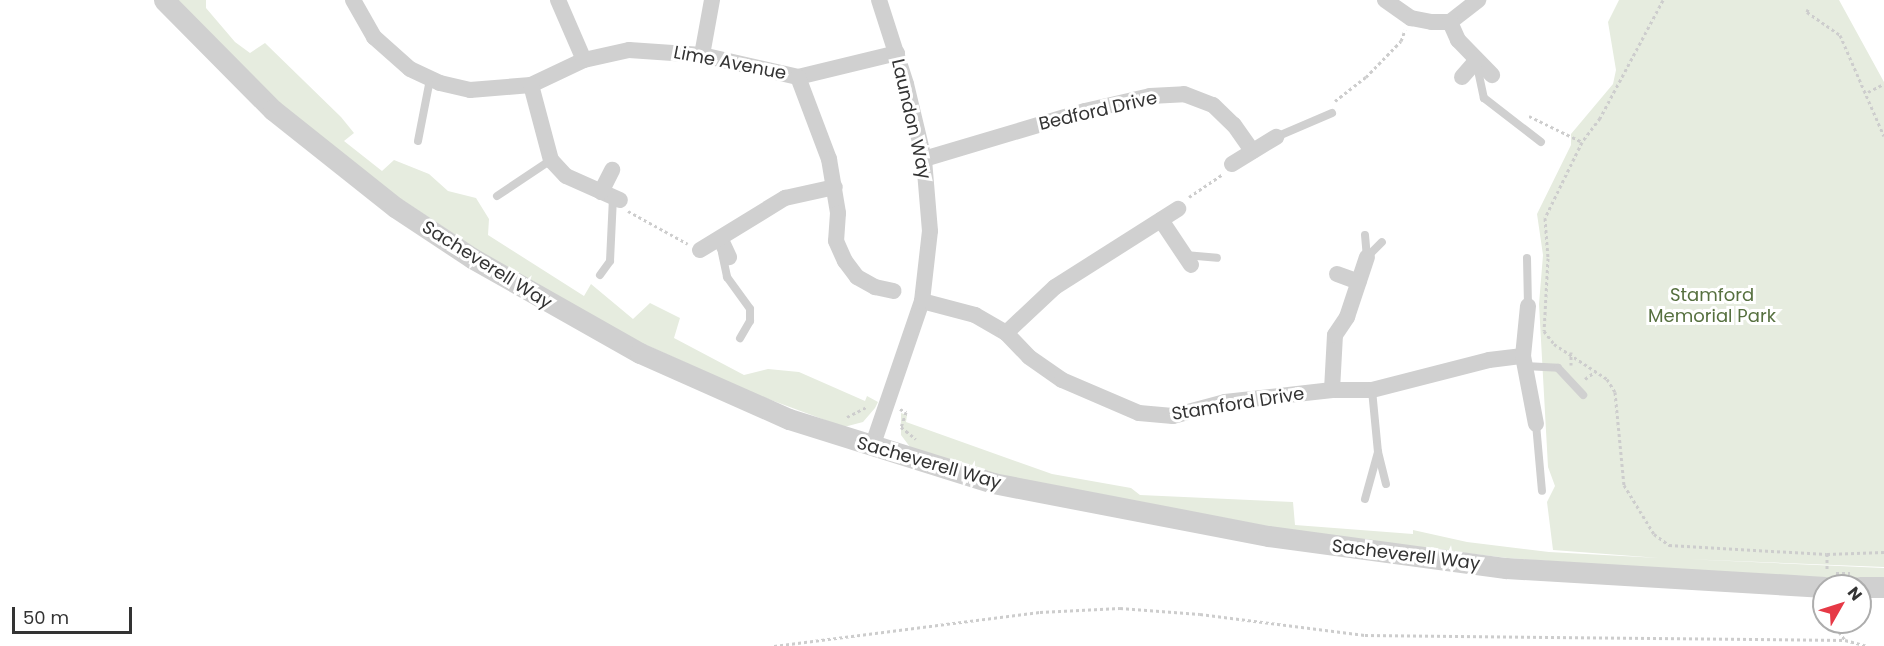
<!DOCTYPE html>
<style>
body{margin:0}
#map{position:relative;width:1884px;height:646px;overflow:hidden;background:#fff;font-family:Poppins,sans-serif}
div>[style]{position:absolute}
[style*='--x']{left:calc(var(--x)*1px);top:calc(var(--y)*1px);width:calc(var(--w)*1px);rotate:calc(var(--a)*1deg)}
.green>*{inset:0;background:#e6ecdf}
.path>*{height:3px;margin-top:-1.5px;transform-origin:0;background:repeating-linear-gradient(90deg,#cdcdcd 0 3px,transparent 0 6px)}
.service>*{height:8px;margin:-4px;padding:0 4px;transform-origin:4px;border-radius:4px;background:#d0d0d0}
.minor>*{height:16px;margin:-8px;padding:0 8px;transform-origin:8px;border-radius:8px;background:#d0d0d0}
.tertiary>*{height:21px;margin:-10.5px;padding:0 10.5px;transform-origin:10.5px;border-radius:10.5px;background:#d0d0d0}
span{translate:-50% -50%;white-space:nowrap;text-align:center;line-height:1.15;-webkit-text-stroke:6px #fff;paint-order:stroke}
.street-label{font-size:18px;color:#333}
.park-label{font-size:18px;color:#56703f}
.north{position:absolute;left:1812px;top:574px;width:60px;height:60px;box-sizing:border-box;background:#fff;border:2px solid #adadad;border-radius:50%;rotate:51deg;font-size:16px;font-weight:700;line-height:24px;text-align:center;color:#333}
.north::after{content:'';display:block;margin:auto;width:21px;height:27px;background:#e63946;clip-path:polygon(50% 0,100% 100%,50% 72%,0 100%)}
.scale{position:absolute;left:12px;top:607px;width:120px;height:27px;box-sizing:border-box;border:3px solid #333;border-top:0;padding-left:8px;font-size:18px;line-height:21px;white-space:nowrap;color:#333;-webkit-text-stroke:4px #fff;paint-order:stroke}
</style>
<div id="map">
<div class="green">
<i style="clip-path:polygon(176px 0,206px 0,206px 8px,235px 42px,250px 53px,265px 43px,341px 117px,354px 133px,344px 141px,382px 171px,394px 160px,429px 174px,448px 191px,476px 198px,489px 219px,488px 235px,584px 296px,591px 284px,633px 319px,650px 303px,680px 318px,674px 338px,744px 375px,768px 369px,799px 372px,865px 401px,867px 396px,878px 402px,875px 408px,863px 422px,844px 427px,757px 395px,631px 338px,493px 260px,389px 191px,278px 102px)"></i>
<i style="clip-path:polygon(1619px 0,1839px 0,1884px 82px,1884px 567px,1684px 559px,1884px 568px,1884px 579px,1770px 577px,1507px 558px,1297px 532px,990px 473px,910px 447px,901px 435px,901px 413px,907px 415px,906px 422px,1052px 474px,1131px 488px,1140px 495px,1293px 502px,1295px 525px,1413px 534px,1413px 530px,1467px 542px,1549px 552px,1659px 558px,1553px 550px,1547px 502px,1555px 486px,1548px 467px,1539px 304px,1543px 255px,1537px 214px,1571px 145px,1571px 134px,1613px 84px,1616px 70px,1608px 22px)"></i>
</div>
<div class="path">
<i style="--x:1663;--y:0;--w:134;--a:118.1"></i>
<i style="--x:1600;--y:118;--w:30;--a:127"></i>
<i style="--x:1582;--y:142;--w:85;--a:116"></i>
<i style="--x:1545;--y:218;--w:40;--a:85.7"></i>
<i style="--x:1548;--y:258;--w:73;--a:93.1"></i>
<i style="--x:1544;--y:331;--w:16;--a:52"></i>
<i style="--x:1554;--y:344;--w:64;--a:33.4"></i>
<i style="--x:1607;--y:379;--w:15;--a:58"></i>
<i style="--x:1615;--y:392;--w:93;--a:84.5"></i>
<i style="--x:1624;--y:485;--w:57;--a:58.5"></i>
<i style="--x:1654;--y:534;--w:19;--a:36"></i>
<i style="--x:1669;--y:545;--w:158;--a:3.3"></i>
<i style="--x:1827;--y:554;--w:15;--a:90"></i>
<i style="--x:1808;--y:9;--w:3;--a:108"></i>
<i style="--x:1807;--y:12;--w:40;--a:34.9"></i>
<i style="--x:1840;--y:35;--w:110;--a:66.5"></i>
<i style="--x:1868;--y:92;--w:18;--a:-27"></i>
<i style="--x:1335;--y:101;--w:39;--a:-38"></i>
<i style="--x:1366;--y:77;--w:50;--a:-45.8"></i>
<i style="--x:1401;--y:41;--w:12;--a:-70"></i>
<i style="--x:1529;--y:116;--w:59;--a:26.1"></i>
<i style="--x:1189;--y:197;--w:41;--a:-34.1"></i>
<i style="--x:628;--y:211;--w:68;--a:28.8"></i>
<i style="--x:1571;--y:365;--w:13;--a:-90"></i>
<i style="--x:1585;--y:379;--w:14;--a:-36"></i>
<i style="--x:900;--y:409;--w:7;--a:27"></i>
<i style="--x:906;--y:412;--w:16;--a:108"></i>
<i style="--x:901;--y:427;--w:19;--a:39"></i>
<i style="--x:847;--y:417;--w:22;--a:-27"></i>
<i style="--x:1827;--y:554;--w:57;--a:-2"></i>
<i style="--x:1836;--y:573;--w:14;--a:0"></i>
<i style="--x:1818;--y:604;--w:10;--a:53"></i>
<i style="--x:1832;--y:622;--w:22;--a:54"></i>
<i style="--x:1845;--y:640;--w:23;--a:15"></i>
<i style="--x:774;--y:646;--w:268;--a:-7.3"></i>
<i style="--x:1040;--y:612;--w:80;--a:-2.9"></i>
<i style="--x:1120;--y:608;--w:80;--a:4.3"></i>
<i style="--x:1200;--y:614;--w:166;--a:7.3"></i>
<i style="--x:1365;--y:635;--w:480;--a:0.6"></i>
</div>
<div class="service">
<i style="--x:1476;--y:61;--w:38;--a:78"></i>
<i style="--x:1484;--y:98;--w:72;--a:37.7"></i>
<i style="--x:1276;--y:137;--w:61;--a:-23.2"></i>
<i style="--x:418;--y:141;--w:63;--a:-79"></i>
<i style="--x:497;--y:196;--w:65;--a:-33.7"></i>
<i style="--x:1365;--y:235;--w:22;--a:85"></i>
<i style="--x:1367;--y:257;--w:21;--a:-45"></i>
<i style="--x:722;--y:253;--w:25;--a:78"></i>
<i style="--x:727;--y:277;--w:39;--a:54"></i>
<i style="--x:750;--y:309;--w:12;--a:90"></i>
<i style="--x:750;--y:321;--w:20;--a:120"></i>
<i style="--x:1185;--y:255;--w:32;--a:5"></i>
<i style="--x:1527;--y:258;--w:48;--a:88.8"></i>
<i style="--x:600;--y:275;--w:17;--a:-54"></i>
<i style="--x:610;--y:261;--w:64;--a:-87.3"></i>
<i style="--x:1525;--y:366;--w:33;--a:3"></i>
<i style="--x:1558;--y:368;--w:37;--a:47"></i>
<i style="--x:1372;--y:390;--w:62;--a:84.5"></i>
<i style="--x:1536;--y:424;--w:67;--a:84.9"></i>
<i style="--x:1365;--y:499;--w:49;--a:-74.5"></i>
<i style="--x:1378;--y:452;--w:33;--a:76"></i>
</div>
<div class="minor">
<i style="--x:353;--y:0;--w:43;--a:60.4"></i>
<i style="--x:374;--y:37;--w:48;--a:41.6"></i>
<i style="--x:410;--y:69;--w:33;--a:25"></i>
<i style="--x:440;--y:83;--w:31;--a:13"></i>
<i style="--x:470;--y:90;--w:61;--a:-4.7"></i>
<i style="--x:531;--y:85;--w:59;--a:-25.3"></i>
<i style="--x:584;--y:60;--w:46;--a:-12.5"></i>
<i style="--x:629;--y:50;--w:73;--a:3.9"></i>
<i style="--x:702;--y:55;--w:98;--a:12.9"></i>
<i style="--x:798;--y:77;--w:102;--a:-13.6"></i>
<i style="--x:558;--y:0;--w:65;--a:66.6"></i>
<i style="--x:1385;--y:0;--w:32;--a:35"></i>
<i style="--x:1411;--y:18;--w:21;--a:11"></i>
<i style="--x:1432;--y:22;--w:18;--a:0"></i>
<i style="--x:1450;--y:22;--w:36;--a:-38"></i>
<i style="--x:1450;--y:22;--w:20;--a:66"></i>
<i style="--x:1458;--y:40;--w:49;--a:45.8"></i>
<i style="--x:702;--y:55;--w:56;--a:-79.7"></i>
<i style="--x:798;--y:77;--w:88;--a:69.3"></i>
<i style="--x:829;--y:159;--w:55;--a:80.5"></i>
<i style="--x:838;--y:213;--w:28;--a:94"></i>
<i style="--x:836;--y:241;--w:22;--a:66"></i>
<i style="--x:845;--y:261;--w:20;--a:53"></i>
<i style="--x:857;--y:277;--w:21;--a:29"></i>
<i style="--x:875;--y:287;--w:19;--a:12"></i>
<i style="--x:1462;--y:77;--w:21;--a:-49"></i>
<i style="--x:531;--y:85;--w:78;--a:75.1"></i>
<i style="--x:551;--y:160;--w:22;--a:47"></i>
<i style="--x:566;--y:176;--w:59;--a:24"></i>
<i style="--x:924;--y:159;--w:168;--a:-16.6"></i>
<i style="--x:1085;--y:111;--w:67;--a:-13"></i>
<i style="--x:1150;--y:96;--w:34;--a:-3"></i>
<i style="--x:1184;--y:94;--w:31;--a:21"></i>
<i style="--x:1213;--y:105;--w:29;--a:44"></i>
<i style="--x:1234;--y:125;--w:32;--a:55"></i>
<i style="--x:1232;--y:164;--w:52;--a:-31.5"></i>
<i style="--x:601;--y:192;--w:25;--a:-63"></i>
<i style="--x:1161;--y:220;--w:54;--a:56.3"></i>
<i style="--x:721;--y:240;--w:19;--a:65"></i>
<i style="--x:700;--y:250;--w:100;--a:-31.5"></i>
<i style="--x:785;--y:198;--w:51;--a:-12.4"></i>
<i style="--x:1337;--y:274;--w:23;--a:20"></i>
<i style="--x:922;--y:301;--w:55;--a:14.8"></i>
<i style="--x:975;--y:315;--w:36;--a:30"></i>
<i style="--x:1006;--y:333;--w:33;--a:46"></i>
<i style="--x:1029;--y:357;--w:40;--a:34.9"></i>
<i style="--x:1062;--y:380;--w:84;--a:23.2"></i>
<i style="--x:1139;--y:413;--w:34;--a:5"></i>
<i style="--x:1173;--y:416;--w:54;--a:-15.1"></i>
<i style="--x:1225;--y:402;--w:108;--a:-6.4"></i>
<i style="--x:1332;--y:390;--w:40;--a:0"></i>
<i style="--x:1372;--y:390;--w:121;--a:-14.4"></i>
<i style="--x:1489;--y:360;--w:34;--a:-7"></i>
<i style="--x:1528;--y:306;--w:50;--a:95.7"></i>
<i style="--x:1523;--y:356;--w:69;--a:79.2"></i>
<i style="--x:1006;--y:333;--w:67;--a:-43.2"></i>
<i style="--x:1055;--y:287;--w:146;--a:-32.4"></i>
<i style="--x:1332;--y:390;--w:55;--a:-86.9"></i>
<i style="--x:1335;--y:335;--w:22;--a:-56"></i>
<i style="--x:1347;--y:317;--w:63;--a:-71.6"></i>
<i style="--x:872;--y:447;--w:154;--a:-71.1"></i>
<i style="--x:922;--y:301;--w:70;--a:-83.5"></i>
<i style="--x:930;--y:231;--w:72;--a:-94.8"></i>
<i style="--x:924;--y:159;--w:77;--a:-103.5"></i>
<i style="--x:906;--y:84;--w:88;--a:-107.8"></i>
</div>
<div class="tertiary">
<i style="--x:164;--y:0;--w:155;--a:45.3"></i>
<i style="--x:273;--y:110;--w:156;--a:38.5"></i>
<i style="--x:395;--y:207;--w:92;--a:33.5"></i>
<i style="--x:472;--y:258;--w:193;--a:29.5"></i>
<i style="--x:640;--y:353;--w:163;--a:23.9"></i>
<i style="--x:789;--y:419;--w:214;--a:17.4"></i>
<i style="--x:993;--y:483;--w:280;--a:10.9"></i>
<i style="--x:1268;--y:536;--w:240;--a:7.7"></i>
<i style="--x:1506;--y:568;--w:319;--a:3.4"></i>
<i style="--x:1860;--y:587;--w:24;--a:0"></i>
</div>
<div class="street-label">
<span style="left:730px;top:63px;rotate:11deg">Lime Avenue</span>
<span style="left:1098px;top:111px;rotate:-13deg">Bedford Drive</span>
<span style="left:911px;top:119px;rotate:77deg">Laundon Way</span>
<span style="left:487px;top:265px;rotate:32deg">Sacheverell Way</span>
<span style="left:1238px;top:404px;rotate:-9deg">Stamford Drive</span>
<span style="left:929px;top:463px;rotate:16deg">Sacheverell Way</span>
<span style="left:1406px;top:555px;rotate:7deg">Sacheverell Way</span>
</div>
<div class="park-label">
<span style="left:1712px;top:306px">Stamford<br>Memorial Park</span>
</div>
<div class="north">N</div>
<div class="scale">50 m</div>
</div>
